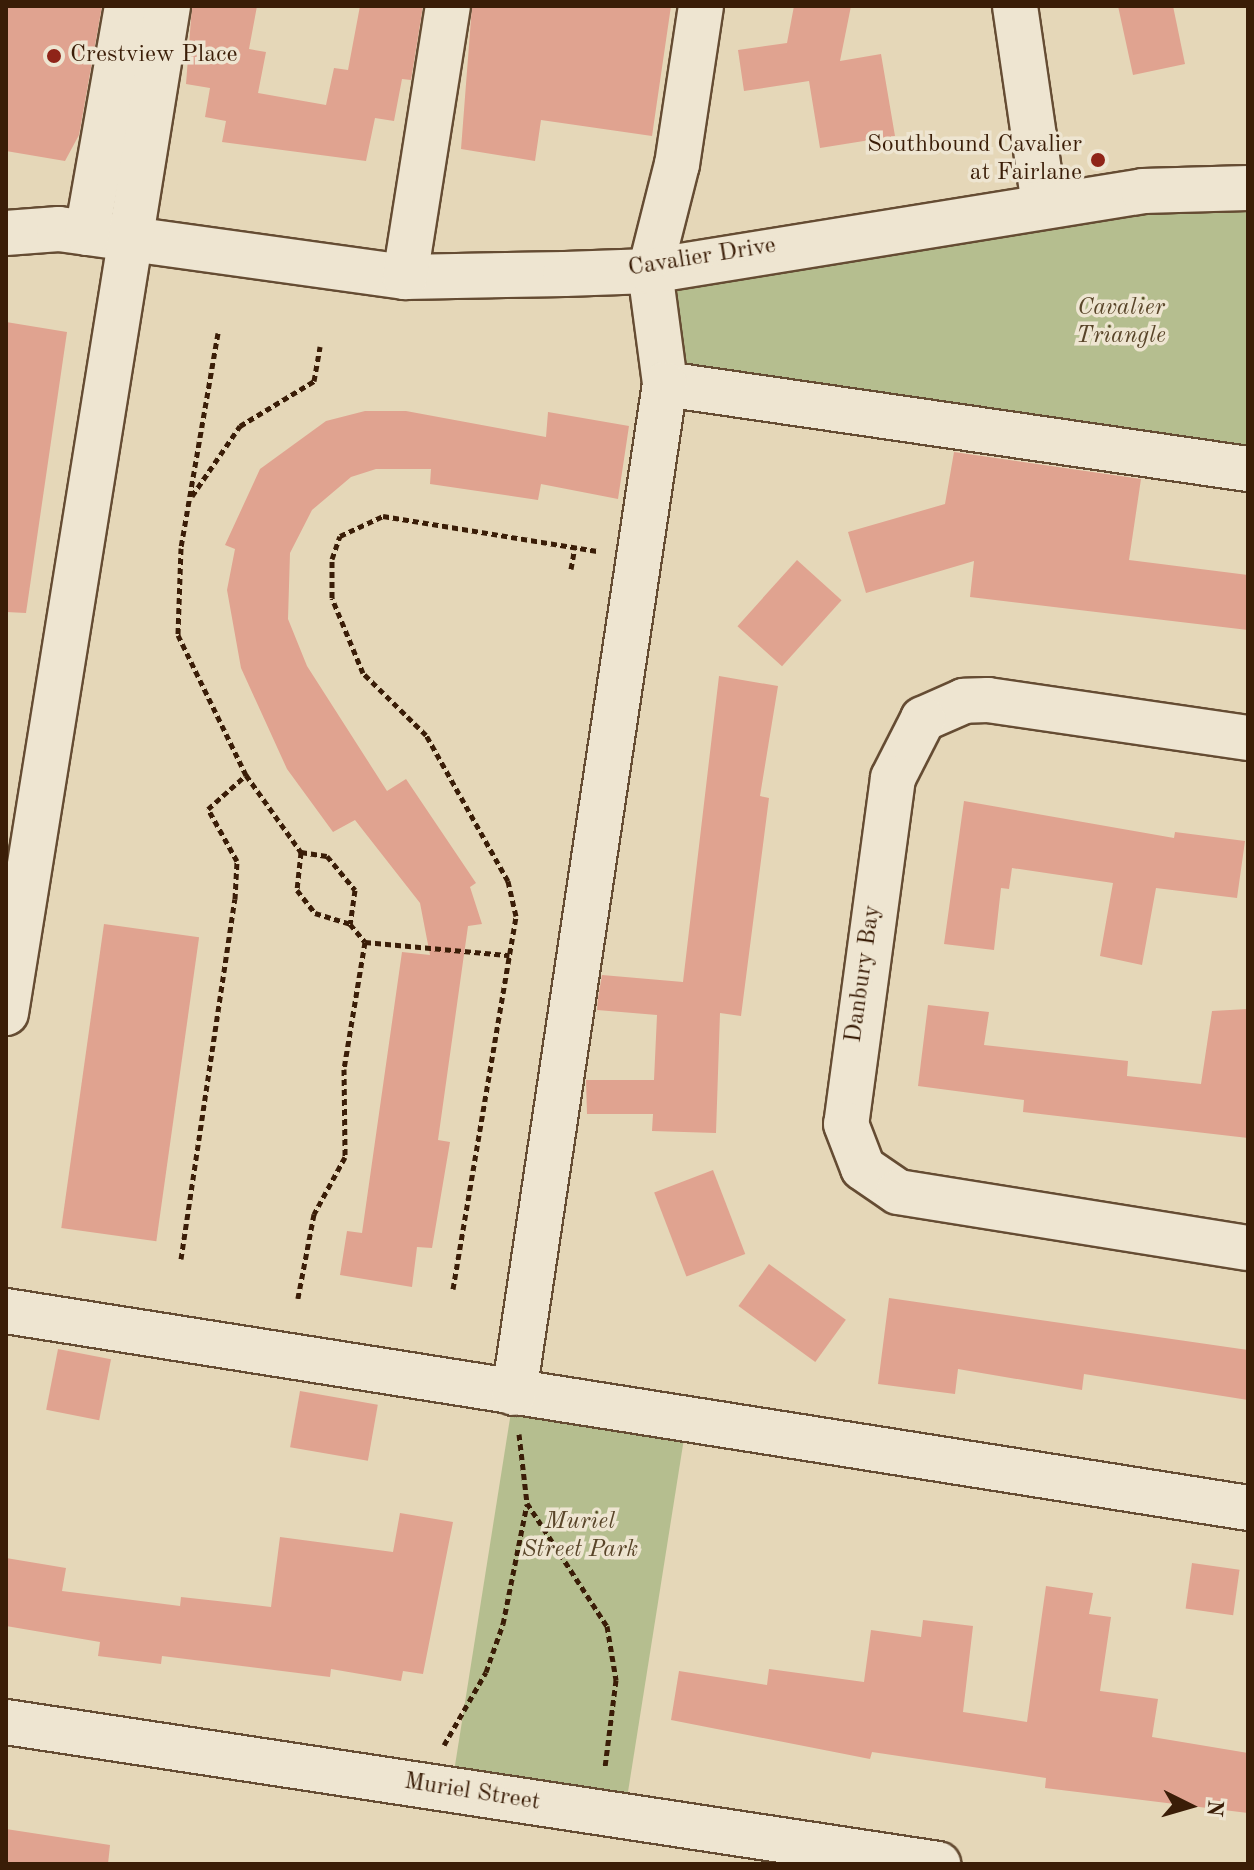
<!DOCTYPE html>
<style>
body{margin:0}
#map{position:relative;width:1254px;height:1870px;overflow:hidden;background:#e5d7b8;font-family:"Old Standard TT",serif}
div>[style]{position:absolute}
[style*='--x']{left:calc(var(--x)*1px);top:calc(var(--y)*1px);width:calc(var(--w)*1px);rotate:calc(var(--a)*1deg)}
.green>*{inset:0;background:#b5be8f;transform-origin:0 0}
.building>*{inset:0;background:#e0a390;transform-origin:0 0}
.path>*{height:5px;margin-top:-2.5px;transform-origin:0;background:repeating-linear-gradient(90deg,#3a1d07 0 6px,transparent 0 10px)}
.roads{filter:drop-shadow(2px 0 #654c33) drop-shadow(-2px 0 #654c33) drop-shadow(0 2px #654c33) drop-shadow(0 -2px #654c33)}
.minor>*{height:44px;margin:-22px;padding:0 22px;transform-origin:22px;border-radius:22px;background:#eee5d1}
.dots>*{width:22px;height:22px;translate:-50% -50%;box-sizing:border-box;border:4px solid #eee5d1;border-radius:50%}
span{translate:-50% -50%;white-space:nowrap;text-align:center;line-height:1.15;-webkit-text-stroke:7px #eee5d1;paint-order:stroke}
.poi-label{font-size:24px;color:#3a1d07}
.left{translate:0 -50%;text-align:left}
.right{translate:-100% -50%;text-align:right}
.street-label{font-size:24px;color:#3a1d07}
.park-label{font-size:24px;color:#594529;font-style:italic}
.frame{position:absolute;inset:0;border:8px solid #3a1d07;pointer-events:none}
.north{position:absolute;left:1150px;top:1766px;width:80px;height:80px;-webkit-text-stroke:6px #eee5d1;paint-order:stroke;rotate:95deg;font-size:22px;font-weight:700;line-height:32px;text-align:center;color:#3a1d07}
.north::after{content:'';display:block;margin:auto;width:28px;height:36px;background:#3a1d07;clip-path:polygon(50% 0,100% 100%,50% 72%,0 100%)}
</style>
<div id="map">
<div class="green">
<i style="clip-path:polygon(1248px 188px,1248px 469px,665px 384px,650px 271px)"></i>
<i style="left:514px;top:1393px;width:175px;height:402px;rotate:9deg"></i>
</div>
<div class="building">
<i style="clip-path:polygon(6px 6px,102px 6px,79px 135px,65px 161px,6px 151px)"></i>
<i style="clip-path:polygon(192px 6px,257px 6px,249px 49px,266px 52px,258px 93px,326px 105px,334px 68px,348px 70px,360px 6px,423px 6px,411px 80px,402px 79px,394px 121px,375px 118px,366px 161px,222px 142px,226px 121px,205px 117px,210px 88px,186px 84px)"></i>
<i style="clip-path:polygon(472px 6px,671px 6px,652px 136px,541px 120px,535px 161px,461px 149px)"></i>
<i style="clip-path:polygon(794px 6px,851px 6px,840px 61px,881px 54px,895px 136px,820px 148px,809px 81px,744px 91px,738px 50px,787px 43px)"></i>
<i style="clip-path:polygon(1118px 6px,1173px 6px,1185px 64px,1133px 75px)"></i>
<i style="clip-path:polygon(6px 322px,67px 332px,26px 613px,6px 612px)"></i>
<i style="clip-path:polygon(365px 411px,406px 411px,546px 437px,548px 412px,629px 426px,618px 499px,541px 484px,538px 500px,430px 484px,431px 469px,376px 469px,351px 477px,312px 510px,290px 553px,288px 619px,307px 666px,387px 791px,406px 779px,476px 883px,470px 887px,482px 924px,468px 926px,438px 1140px,450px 1142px,432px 1248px,417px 1247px,412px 1287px,340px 1275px,347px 1231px,362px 1233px,402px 952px,430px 955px,420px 903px,355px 820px,333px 832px,287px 769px,241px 668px,227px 590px,235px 549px,225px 545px,260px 469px,326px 421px)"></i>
<i style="clip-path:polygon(954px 452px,1141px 479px,1129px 560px,1248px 575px,1248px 630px,970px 597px,974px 561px,866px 593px,848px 532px,945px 504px)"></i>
<i style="left:797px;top:560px;width:60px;height:89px;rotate:42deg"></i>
<i style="clip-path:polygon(719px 676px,778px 686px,760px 796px,769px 798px,741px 1016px,720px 1013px,716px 1133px,652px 1131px,653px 1114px,587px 1114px,586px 1080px,654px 1080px,657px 1015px,597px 1010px,598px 998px,602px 975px,683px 982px)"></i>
<i style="clip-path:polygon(964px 801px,1174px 838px,1175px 832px,1245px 841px,1237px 898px,1156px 888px,1142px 965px,1100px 956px,1113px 883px,1012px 868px,1009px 889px,1001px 888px,994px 950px,944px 944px)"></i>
<i style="left:104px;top:924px;width:96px;height:307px;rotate:8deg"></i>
<i style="clip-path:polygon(928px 1005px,989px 1012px,984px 1045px,1128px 1061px,1127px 1076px,1201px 1084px,1212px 1011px,1248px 1009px,1248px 1138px,1023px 1112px,1024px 1100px,918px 1086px)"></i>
<i style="left:713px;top:1170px;width:90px;height:63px;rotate:69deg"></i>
<i style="left:769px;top:1264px;width:95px;height:52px;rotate:36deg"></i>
<i style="clip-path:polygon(889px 1298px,1248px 1350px,1248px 1400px,1084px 1374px,1082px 1390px,958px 1369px,955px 1394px,878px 1384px)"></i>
<i style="left:58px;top:1349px;width:54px;height:62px;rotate:11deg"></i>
<i style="left:300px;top:1391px;width:79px;height:57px;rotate:10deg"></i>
<i style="clip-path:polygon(400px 1513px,453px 1522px,423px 1674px,403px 1671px,401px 1681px,331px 1669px,330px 1677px,162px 1656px,161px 1664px,98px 1656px,100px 1642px,6px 1626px,6px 1558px,66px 1568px,62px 1591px,180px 1606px,181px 1597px,271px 1607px,280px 1537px,393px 1552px)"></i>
<i style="left:1192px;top:1563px;width:48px;height:46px;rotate:8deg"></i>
<i style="clip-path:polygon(1046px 1586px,1093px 1593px,1089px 1614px,1111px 1617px,1100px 1691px,1158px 1699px,1152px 1737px,1248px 1753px,1248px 1813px,1045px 1788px,1046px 1778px,872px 1752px,870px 1759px,671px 1720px,679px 1671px,767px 1685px,769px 1669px,864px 1682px,871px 1630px,921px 1637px,923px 1620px,973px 1626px,963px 1712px,1027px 1722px)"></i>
<i style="clip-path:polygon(6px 1829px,110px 1845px,108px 1864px,6px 1864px)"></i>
</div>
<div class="path">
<i style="--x:218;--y:333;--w:218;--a:99.8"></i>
<i style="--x:181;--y:548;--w:87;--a:92"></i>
<i style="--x:178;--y:635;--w:156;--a:64.1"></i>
<i style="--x:246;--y:775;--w:95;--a:54.5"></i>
<i style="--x:301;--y:852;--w:38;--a:96"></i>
<i style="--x:297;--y:890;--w:29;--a:52"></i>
<i style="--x:315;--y:913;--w:37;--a:17"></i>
<i style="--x:350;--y:924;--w:23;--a:50"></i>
<i style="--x:365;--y:942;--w:129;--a:99.4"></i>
<i style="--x:344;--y:1069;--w:88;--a:89.3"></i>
<i style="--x:345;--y:1157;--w:65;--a:118.5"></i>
<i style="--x:314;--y:1214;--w:86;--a:100.8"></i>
<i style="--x:192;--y:496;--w:85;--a:-55.6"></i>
<i style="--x:240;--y:426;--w:87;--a:-31.3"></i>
<i style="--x:314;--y:381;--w:35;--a:-80"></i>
<i style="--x:571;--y:569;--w:22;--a:-80"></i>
<i style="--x:301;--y:852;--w:26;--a:9"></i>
<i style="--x:327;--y:856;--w:44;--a:50.5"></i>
<i style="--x:355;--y:890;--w:34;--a:98"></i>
<i style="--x:365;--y:942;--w:145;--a:5.2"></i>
<i style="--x:181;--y:1259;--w:364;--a:-81.5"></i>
<i style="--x:235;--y:899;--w:38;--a:-87"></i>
<i style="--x:237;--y:861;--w:60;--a:-119.1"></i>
<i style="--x:208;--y:809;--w:51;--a:-41.8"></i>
<i style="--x:453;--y:1289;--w:378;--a:-80.4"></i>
<i style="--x:516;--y:916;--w:36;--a:-103"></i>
<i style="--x:508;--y:881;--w:167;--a:-119.3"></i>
<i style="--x:426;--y:735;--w:88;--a:-135.5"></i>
<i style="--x:363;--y:673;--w:81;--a:-112.5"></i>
<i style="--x:332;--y:598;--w:39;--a:-90"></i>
<i style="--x:332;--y:559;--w:24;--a:-71"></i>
<i style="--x:340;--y:536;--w:47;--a:-24.9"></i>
<i style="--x:383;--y:516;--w:217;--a:9.3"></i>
<i style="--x:519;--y:1434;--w:69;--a:83.4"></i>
<i style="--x:527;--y:1503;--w:147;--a:57"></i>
<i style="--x:607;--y:1626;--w:55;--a:80.5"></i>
<i style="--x:616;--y:1680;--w:88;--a:97.2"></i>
<i style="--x:444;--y:1745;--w:84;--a:-60.1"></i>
<i style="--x:486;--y:1672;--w:51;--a:-70.5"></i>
<i style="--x:503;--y:1624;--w:122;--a:-78.7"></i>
</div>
<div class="roads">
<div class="minor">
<i style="--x:701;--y:6;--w:160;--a:98.6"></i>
<i style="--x:677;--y:164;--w:110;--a:104.2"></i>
<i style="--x:650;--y:271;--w:114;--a:82.4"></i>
<i style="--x:665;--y:384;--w:589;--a:8.3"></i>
<i style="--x:1015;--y:6;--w:201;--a:81.7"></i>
<i style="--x:6;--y:233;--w:53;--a:-4.3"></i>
<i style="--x:59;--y:229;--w:349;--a:7.9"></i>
<i style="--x:405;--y:277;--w:160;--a:-1.1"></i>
<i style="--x:565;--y:274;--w:85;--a:-2"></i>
<i style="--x:650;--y:271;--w:499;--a:-9.2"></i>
<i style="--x:1143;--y:191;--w:105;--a:-1.6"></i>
<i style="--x:87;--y:233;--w:230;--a:-80"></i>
<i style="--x:405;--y:277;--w:274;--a:-81"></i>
<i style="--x:1248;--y:738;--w:263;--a:-171.7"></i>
<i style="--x:988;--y:700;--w:24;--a:178"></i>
<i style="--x:964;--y:701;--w:45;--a:156.3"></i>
<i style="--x:923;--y:719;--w:66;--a:117"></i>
<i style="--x:893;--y:778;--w:349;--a:97.7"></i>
<i style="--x:846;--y:1124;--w:47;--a:68.9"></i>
<i style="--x:863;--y:1168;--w:42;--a:34.4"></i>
<i style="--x:898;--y:1192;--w:354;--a:9.1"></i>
<i style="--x:6;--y:1013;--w:1020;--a:-80.86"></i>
<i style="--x:6;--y:1311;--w:1258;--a:9.01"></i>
<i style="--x:514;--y:1393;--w:1020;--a:-81.49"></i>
<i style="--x:6;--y:1722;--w:943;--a:8.66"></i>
</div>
</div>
<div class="dots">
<i style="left:54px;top:56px;background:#8f2418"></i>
<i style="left:1098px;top:160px;background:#8f2418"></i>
</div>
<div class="poi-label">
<span class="left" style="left:70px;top:56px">Crestview Place</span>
<span class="right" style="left:1082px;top:160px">Southbound Cavalier<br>at Fairlane</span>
</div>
<div class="street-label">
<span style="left:702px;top:258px;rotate:-9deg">Cavalier Drive</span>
<span style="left:864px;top:974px;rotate:-82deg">Danbury Bay</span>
<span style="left:472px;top:1793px;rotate:9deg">Muriel Street</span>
</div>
<div class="park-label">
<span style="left:1121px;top:323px">Cavalier<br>Triangle</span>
<span style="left:580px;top:1537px">Muriel<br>Street Park</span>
</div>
<div class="frame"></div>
<div class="north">N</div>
</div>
